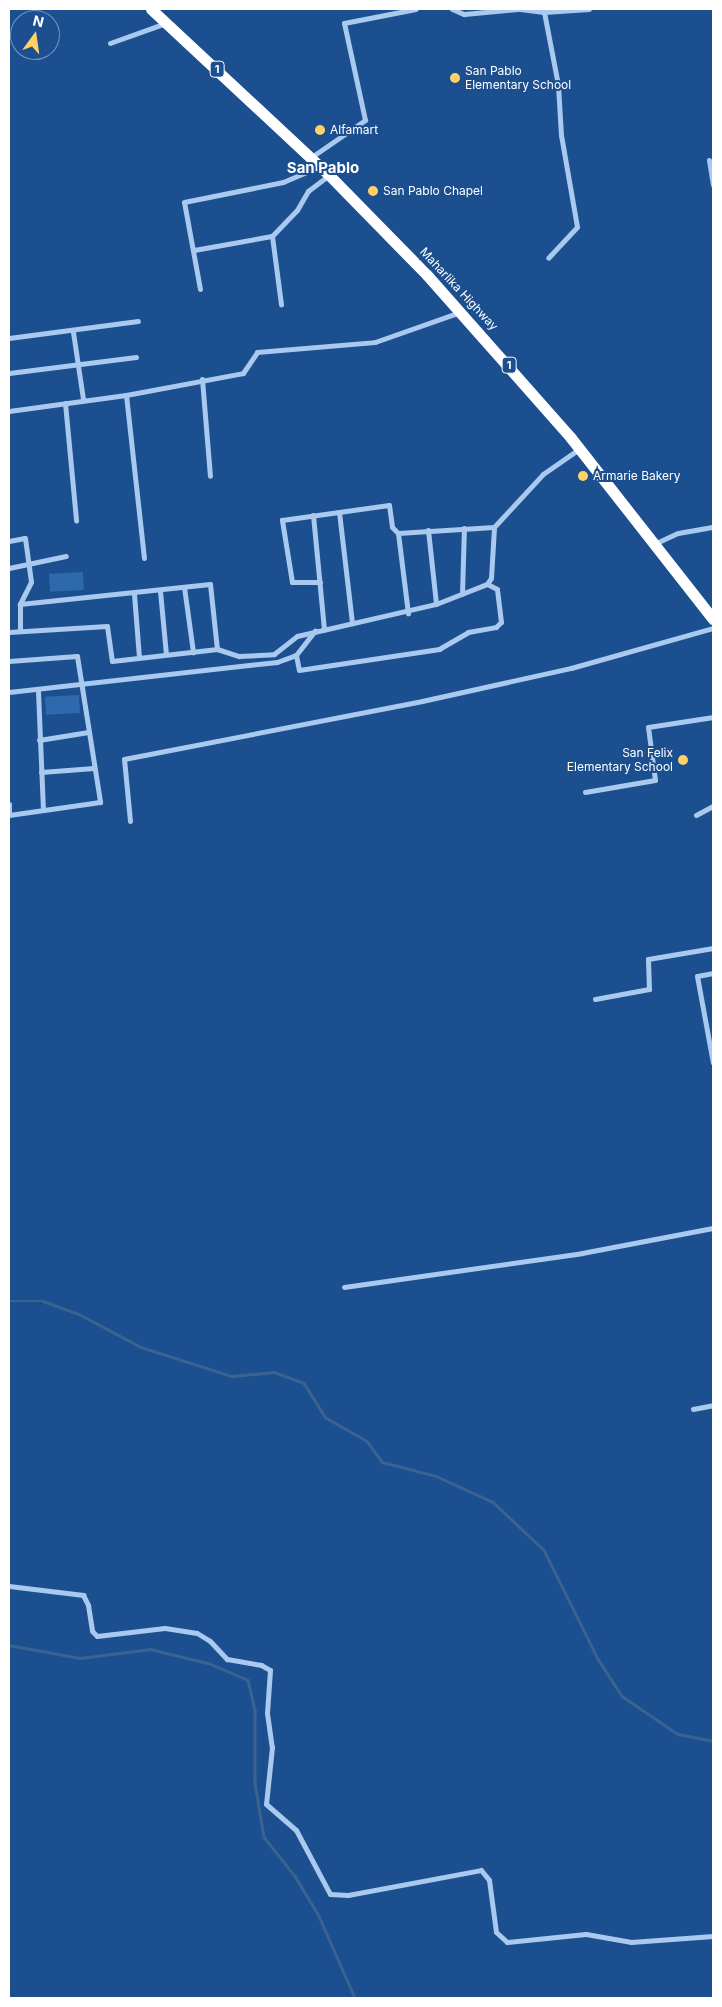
<!DOCTYPE html>
<style>
body{margin:0}
#map{position:relative;width:722px;height:2007px;overflow:hidden;background:#1b4f8f;font-family:Inter,sans-serif}
div>[style]{position:absolute}
[style*='--x']{left:calc(var(--x)*1px);top:calc(var(--y)*1px);width:calc(var(--w)*1px);rotate:calc(var(--a)*1deg)}
.green>*{inset:0;background:#2e69ad;transform-origin:0 0}
.stream>*{height:2.5px;margin:-1.25px;padding:0 1.25px;transform-origin:1.25px;border-radius:1.25px;background:#3c6290}
.street>*{height:5px;margin:-2.5px;padding:0 2.5px;transform-origin:2.5px;border-radius:2.5px;background:#a9c9ee}
.highway>*{height:11px;margin:-5.5px;padding:0 5.5px;transform-origin:5.5px;border-radius:5.5px;background:#fff}
.dots>*{width:14px;height:14px;translate:-50% -50%;box-sizing:border-box;border:2px solid #1b4f8f;border-radius:50%}
span{translate:-50% -50%;white-space:nowrap;text-align:center;line-height:1.15;-webkit-text-stroke:4px #1b4f8f;paint-order:stroke}
.shield-label span{padding:1px 4px;background:#1b4f8f;border:1px solid;border-radius:4px;-webkit-text-stroke-width:0}
.shield-label{font-size:11px;color:#fff;font-weight:700}
.poi-label{font-size:12px;color:#fff}
.left{translate:0 -50%;text-align:left}
.right{translate:-100% -50%;text-align:right}
.street-label{font-size:12px;color:#fff}
.quarter-label{font-size:15px;color:#fff;font-weight:700}
.frame{position:absolute;inset:0;border:10px solid #fff;pointer-events:none}
.north{position:absolute;left:10px;top:10px;width:50px;height:50px;box-sizing:border-box;background:#1b4f8f;border:1px solid #7695bc;border-radius:50%;rotate:14deg;font-size:14px;font-weight:700;line-height:20px;text-align:center;color:#fff}
.north::after{content:'';display:block;margin:auto;width:18px;height:22px;background:#ffd166;clip-path:polygon(50% 0,100% 100%,50% 72%,0 100%)}
</style>
<div id="map">
<div class="green">
<i style="left:83px;top:572px;width:18px;height:34px;rotate:87deg"></i>
<i style="left:79px;top:695px;width:18px;height:34px;rotate:87deg"></i>
</div>
<div class="stream">
<i style="--x:9;--y:1301;--w:34;--a:0"></i>
<i style="--x:43;--y:1301;--w:38;--a:20"></i>
<i style="--x:79;--y:1314;--w:70;--a:28"></i>
<i style="--x:141;--y:1347;--w:96;--a:17.7"></i>
<i style="--x:232;--y:1376;--w:42;--a:-5.4"></i>
<i style="--x:274;--y:1372;--w:32;--a:20"></i>
<i style="--x:304;--y:1383;--w:40;--a:58"></i>
<i style="--x:325;--y:1417;--w:48;--a:29.7"></i>
<i style="--x:367;--y:1441;--w:26;--a:54"></i>
<i style="--x:382;--y:1462;--w:56;--a:14.5"></i>
<i style="--x:436;--y:1476;--w:63;--a:24.5"></i>
<i style="--x:493;--y:1502;--w:70;--a:43.3"></i>
<i style="--x:544;--y:1550;--w:122;--a:63.6"></i>
<i style="--x:598;--y:1659;--w:44;--a:57"></i>
<i style="--x:622;--y:1696;--w:68;--a:34.2"></i>
<i style="--x:678;--y:1734;--w:36;--a:11"></i>
<i style="--x:9;--y:1645;--w:72;--a:10.4"></i>
<i style="--x:80;--y:1658;--w:71;--a:-7.3"></i>
<i style="--x:150;--y:1649;--w:60;--a:13.6"></i>
<i style="--x:208;--y:1663;--w:43;--a:23"></i>
<i style="--x:248;--y:1680;--w:32;--a:77"></i>
<i style="--x:255;--y:1711;--w:72;--a:90"></i>
<i style="--x:255;--y:1783;--w:55;--a:80.5"></i>
<i style="--x:264;--y:1837;--w:50;--a:51.5"></i>
<i style="--x:295;--y:1876;--w:47;--a:59"></i>
<i style="--x:319;--y:1916;--w:90;--a:66.3"></i>
</div>
<div class="street">
<i style="--x:452;--y:9;--w:13;--a:23"></i>
<i style="--x:464;--y:14;--w:54;--a:-5.3"></i>
<i style="--x:520;--y:9;--w:24;--a:7"></i>
<i style="--x:544;--y:12;--w:45;--a:-3.8"></i>
<i style="--x:544;--y:12;--w:74;--a:79.1"></i>
<i style="--x:558;--y:85;--w:50;--a:86.6"></i>
<i style="--x:561;--y:135;--w:93;--a:80.1"></i>
<i style="--x:577;--y:227;--w:42;--a:133.1"></i>
<i style="--x:110;--y:43;--w:59;--a:-19.7"></i>
<i style="--x:310;--y:158;--w:67;--a:-34.6"></i>
<i style="--x:365;--y:120;--w:99;--a:-102.2"></i>
<i style="--x:344;--y:23;--w:73;--a:-11"></i>
<i style="--x:709;--y:160;--w:25;--a:81"></i>
<i style="--x:272;--y:236;--w:69;--a:82.5"></i>
<i style="--x:194;--y:250;--w:79;--a:-10.2"></i>
<i style="--x:272;--y:236;--w:36;--a:-46"></i>
<i style="--x:297;--y:210;--w:22;--a:-60"></i>
<i style="--x:308;--y:191;--w:26;--a:-37"></i>
<i style="--x:200;--y:289;--w:88;--a:-100.4"></i>
<i style="--x:184;--y:202;--w:101;--a:-11.4"></i>
<i style="--x:283;--y:182;--w:39;--a:-23"></i>
<i style="--x:73;--y:332;--w:68;--a:81.5"></i>
<i style="--x:9;--y:338;--w:130;--a:-7.5"></i>
<i style="--x:9;--y:373;--w:128;--a:-7.2"></i>
<i style="--x:202;--y:379;--w:97;--a:85.3"></i>
<i style="--x:126;--y:395;--w:164;--a:83.7"></i>
<i style="--x:65;--y:403;--w:118;--a:84.6"></i>
<i style="--x:9;--y:411;--w:118;--a:-7.8"></i>
<i style="--x:126;--y:395;--w:119;--a:-10.6"></i>
<i style="--x:243;--y:373;--w:25;--a:-56"></i>
<i style="--x:257;--y:352;--w:118;--a:-4.8"></i>
<i style="--x:375;--y:342;--w:90;--a:-19.4"></i>
<i style="--x:339;--y:512;--w:112;--a:83.3"></i>
<i style="--x:313;--y:515;--w:115;--a:84.5"></i>
<i style="--x:428;--y:530;--w:74;--a:83.8"></i>
<i style="--x:398;--y:533;--w:96;--a:-3.6"></i>
<i style="--x:9;--y:541;--w:16;--a:-11"></i>
<i style="--x:25;--y:538;--w:44;--a:82.2"></i>
<i style="--x:31;--y:582;--w:25;--a:117"></i>
<i style="--x:20;--y:604;--w:27;--a:90"></i>
<i style="--x:654;--y:544;--w:26;--a:-25"></i>
<i style="--x:678;--y:533;--w:36;--a:-10"></i>
<i style="--x:9;--y:568;--w:58;--a:-11.9"></i>
<i style="--x:320;--y:582;--w:28;--a:180"></i>
<i style="--x:292;--y:582;--w:63;--a:-99.2"></i>
<i style="--x:282;--y:520;--w:108;--a:-8"></i>
<i style="--x:389;--y:505;--w:22;--a:82"></i>
<i style="--x:392;--y:527;--w:8;--a:45"></i>
<i style="--x:398;--y:533;--w:81;--a:82.9"></i>
<i style="--x:184;--y:587;--w:66;--a:82.1"></i>
<i style="--x:160;--y:591;--w:63;--a:84.6"></i>
<i style="--x:134;--y:594;--w:64;--a:85.5"></i>
<i style="--x:462;--y:594;--w:66;--a:-88.3"></i>
<i style="--x:20;--y:604;--w:191;--a:-6"></i>
<i style="--x:210;--y:584;--w:65;--a:83.9"></i>
<i style="--x:9;--y:632;--w:98;--a:-3.5"></i>
<i style="--x:107;--y:626;--w:35;--a:82"></i>
<i style="--x:112;--y:661;--w:106;--a:-6.5"></i>
<i style="--x:217;--y:649;--w:23;--a:18"></i>
<i style="--x:239;--y:656;--w:35;--a:-3"></i>
<i style="--x:274;--y:654;--w:29;--a:-38"></i>
<i style="--x:297;--y:636;--w:143;--a:-13"></i>
<i style="--x:436;--y:604;--w:55;--a:-21.4"></i>
<i style="--x:487;--y:584;--w:7;--a:-56"></i>
<i style="--x:491;--y:578;--w:51;--a:-86.6"></i>
<i style="--x:494;--y:527;--w:72;--a:-47.2"></i>
<i style="--x:543;--y:474;--w:44;--a:-34.8"></i>
<i style="--x:296;--y:655;--w:15;--a:79"></i>
<i style="--x:299;--y:670;--w:142;--a:-8.5"></i>
<i style="--x:439;--y:649;--w:34;--a:-30"></i>
<i style="--x:468;--y:632;--w:28;--a:-10"></i>
<i style="--x:496;--y:627;--w:7;--a:-45"></i>
<i style="--x:501;--y:622;--w:33;--a:-97"></i>
<i style="--x:497;--y:589;--w:11;--a:-153"></i>
<i style="--x:9;--y:661;--w:68;--a:-4.2"></i>
<i style="--x:77;--y:656;--w:148;--a:81"></i>
<i style="--x:100;--y:802;--w:92;--a:171.9"></i>
<i style="--x:38;--y:691;--w:117;--a:87.6"></i>
<i style="--x:9;--y:692;--w:270;--a:-6.4"></i>
<i style="--x:277;--y:662;--w:20;--a:-20"></i>
<i style="--x:296;--y:655;--w:31;--a:-52"></i>
<i style="--x:39;--y:740;--w:50;--a:-9.3"></i>
<i style="--x:41;--y:772;--w:53;--a:-4.3"></i>
<i style="--x:585;--y:792;--w:71;--a:-9.7"></i>
<i style="--x:655;--y:780;--w:53;--a:-97.5"></i>
<i style="--x:648;--y:727;--w:66;--a:-8.7"></i>
<i style="--x:9;--y:804;--w:11;--a:90"></i>
<i style="--x:696;--y:815;--w:19;--a:-28"></i>
<i style="--x:130;--y:821;--w:62;--a:-95.5"></i>
<i style="--x:124;--y:759;--w:304;--a:-11"></i>
<i style="--x:422;--y:701;--w:153;--a:-12.5"></i>
<i style="--x:571;--y:668;--w:148;--a:-15.7"></i>
<i style="--x:713;--y:973;--w:16;--a:169"></i>
<i style="--x:697;--y:976;--w:88;--a:79.6"></i>
<i style="--x:595;--y:999;--w:55;--a:-10.5"></i>
<i style="--x:649;--y:989;--w:30;--a:-92"></i>
<i style="--x:648;--y:959;--w:66;--a:-9.6"></i>
<i style="--x:344;--y:1287;--w:240;--a:-8.1"></i>
<i style="--x:582;--y:1253;--w:133;--a:-10.8"></i>
<i style="--x:693;--y:1409;--w:20;--a:-11"></i>
<i style="--x:9;--y:1586;--w:75;--a:6.9"></i>
<i style="--x:83;--y:1595;--w:11;--a:63"></i>
<i style="--x:88;--y:1605;--w:26;--a:81"></i>
<i style="--x:92;--y:1631;--w:7;--a:45"></i>
<i style="--x:97;--y:1636;--w:68;--a:-6.7"></i>
<i style="--x:165;--y:1628;--w:32;--a:9"></i>
<i style="--x:197;--y:1633;--w:15;--a:32"></i>
<i style="--x:210;--y:1641;--w:25;--a:47"></i>
<i style="--x:227;--y:1659;--w:35;--a:10"></i>
<i style="--x:261;--y:1665;--w:10;--a:29"></i>
<i style="--x:270;--y:1670;--w:43;--a:94"></i>
<i style="--x:267;--y:1713;--w:34;--a:82"></i>
<i style="--x:272;--y:1747;--w:57;--a:96"></i>
<i style="--x:266;--y:1804;--w:40;--a:41"></i>
<i style="--x:296;--y:1830;--w:72;--a:62"></i>
<i style="--x:330;--y:1894;--w:18;--a:3"></i>
<i style="--x:348;--y:1895;--w:135;--a:-10.6"></i>
<i style="--x:481;--y:1870;--w:13;--a:51"></i>
<i style="--x:489;--y:1880;--w:52;--a:82.3"></i>
<i style="--x:496;--y:1932;--w:15;--a:42"></i>
<i style="--x:507;--y:1942;--w:79;--a:-5.8"></i>
<i style="--x:586;--y:1934;--w:46;--a:10.1"></i>
<i style="--x:631;--y:1942;--w:82;--a:-4.2"></i>
</div>
<div class="highway">
<i style="--x:151;--y:9;--w:243;--a:43"></i>
<i style="--x:329;--y:175;--w:140;--a:45.6"></i>
<i style="--x:427;--y:275;--w:217;--a:48.5"></i>
<i style="--x:571;--y:438;--w:230;--a:51.9"></i>
</div>
<div class="dots">
<i style="left:455px;top:78px;background:#ffd166"></i>
<i style="left:320px;top:130px;background:#ffd166"></i>
<i style="left:373px;top:191px;background:#ffd166"></i>
<i style="left:583px;top:476px;background:#ffd166"></i>
<i style="left:683px;top:760px;background:#ffd166"></i>
</div>
<div class="shield-label">
<span style="left:217px;top:69px">1</span>
<span style="left:509px;top:365px">1</span>
</div>
<div class="poi-label">
<span class="left" style="left:465px;top:78px">San Pablo<br>Elementary School</span>
<span class="left" style="left:330px;top:130px">Alfamart</span>
<span class="left" style="left:383px;top:191px">San Pablo Chapel</span>
<span class="left" style="left:593px;top:476px">Armarie Bakery</span>
<span class="right" style="left:673px;top:760px">San Felix<br>Elementary School</span>
</div>
<div class="street-label">
<span style="left:459px;top:289px;rotate:47deg">Maharlika Highway</span>
</div>
<div class="quarter-label">
<span style="left:323px;top:168px">San Pablo</span>
</div>
<div class="frame"></div>
<div class="north">N</div>
</div>
